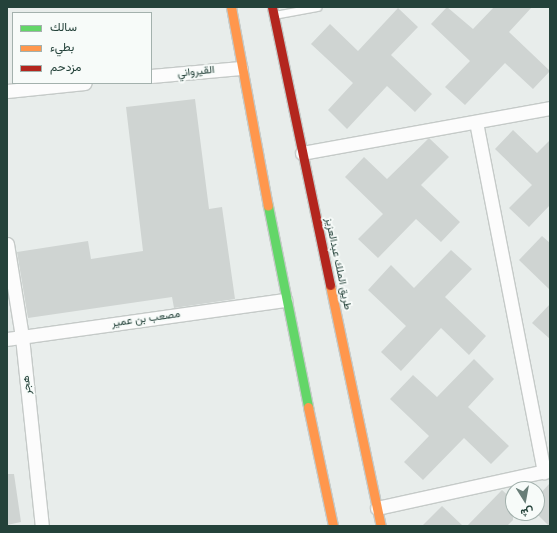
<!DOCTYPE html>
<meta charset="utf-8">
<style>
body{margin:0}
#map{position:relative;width:557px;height:533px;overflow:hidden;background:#e8edeb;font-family:Roboto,Vazirmatn,sans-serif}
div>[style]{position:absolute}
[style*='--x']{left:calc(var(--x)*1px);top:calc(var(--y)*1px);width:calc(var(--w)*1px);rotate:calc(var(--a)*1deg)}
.building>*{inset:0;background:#cfd4d2}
.roads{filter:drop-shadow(1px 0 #c5cac8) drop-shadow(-1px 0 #c5cac8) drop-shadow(0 1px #c5cac8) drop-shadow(0 -1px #c5cac8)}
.lane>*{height:7px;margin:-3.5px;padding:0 3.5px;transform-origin:3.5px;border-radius:3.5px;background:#fcfcfc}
.street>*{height:13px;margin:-6.5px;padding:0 6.5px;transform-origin:6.5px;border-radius:6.5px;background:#fcfcfc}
.fast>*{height:9px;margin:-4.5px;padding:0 4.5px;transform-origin:4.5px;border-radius:4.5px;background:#63d668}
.slow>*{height:9px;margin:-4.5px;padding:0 4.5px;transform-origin:4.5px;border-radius:4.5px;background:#ff974d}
.jam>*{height:9px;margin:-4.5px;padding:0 4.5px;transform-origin:4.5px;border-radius:4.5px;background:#b3261e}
span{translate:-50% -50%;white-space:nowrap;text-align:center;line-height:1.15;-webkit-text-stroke:3.5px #f7fbf9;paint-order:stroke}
.street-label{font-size:11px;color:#24423a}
.frame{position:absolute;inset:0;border:8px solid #24423a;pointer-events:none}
.legend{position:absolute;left:12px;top:12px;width:140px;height:72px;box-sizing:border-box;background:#f7fbf9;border:1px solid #a3b1ad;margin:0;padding:5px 7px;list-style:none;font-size:12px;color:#24423a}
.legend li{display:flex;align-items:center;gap:8px;height:20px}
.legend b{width:20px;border:1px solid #a3b1ad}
.north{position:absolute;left:505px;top:481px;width:40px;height:40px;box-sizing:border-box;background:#f7fbf9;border:1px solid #a3b1ad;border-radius:50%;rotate:169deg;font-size:11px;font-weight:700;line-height:16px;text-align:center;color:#24423a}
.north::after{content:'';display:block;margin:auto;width:14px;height:18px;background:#697e78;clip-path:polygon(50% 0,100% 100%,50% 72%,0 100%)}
</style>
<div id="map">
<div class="building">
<i style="clip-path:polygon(447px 7px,473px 29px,494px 7px,532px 7px,509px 32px,550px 71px,533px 89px,505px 63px,465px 105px,445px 87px,470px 61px,431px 24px)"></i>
<i style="clip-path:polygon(398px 8px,418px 27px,391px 55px,432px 94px,415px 112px,387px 86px,347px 129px,328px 110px,353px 83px,311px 44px,330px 24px,358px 51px)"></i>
<i style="clip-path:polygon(195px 99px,209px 209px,222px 207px,235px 299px,174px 308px,172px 297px,28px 318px,17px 252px,88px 241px,91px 259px,143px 251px,126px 107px)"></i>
<i style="clip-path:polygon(513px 130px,537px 153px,550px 140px,550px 205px,529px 227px,509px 208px,532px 185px,495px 149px)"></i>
<i style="clip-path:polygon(429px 138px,449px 157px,421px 185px,460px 222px,441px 242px,416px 219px,378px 258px,358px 239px,383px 214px,345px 177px,364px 157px,387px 179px)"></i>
<i style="clip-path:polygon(542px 236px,550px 243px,550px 290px,519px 260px)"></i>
<i style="clip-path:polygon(451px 250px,472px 269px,445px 297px,486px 336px,469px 355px,441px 328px,401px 371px,381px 352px,406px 326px,368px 290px,391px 265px,414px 288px)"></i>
<i style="clip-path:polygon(550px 304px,550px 339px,532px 323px)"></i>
<i style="clip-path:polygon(474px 359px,494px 379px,468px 407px,509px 446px,491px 464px,464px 438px,423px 480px,404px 462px,429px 436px,390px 399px,413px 375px,437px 397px)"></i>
<i style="clip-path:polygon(7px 474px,14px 474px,21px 522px,7px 525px)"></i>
<i style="clip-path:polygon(550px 483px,550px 526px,549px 526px,537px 514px,537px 497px)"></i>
<i style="clip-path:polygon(502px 490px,513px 500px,513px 520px,507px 526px,467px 526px)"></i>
<i style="clip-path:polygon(442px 506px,463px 526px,422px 526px)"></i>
</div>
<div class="roads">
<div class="lane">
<i style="--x:274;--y:15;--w:44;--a:-10.5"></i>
</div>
<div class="street">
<i style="--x:151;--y:76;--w:90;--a:-5.1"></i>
<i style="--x:7;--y:91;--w:78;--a:-5.9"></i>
<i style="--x:476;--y:122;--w:357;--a:79"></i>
<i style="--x:302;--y:153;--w:252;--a:-10.3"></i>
<i style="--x:7;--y:244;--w:94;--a:80.8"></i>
<i style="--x:22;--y:337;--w:190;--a:84"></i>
<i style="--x:7;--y:339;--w:281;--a:-8"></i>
<i style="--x:377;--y:508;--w:177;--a:-12.4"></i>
</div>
<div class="fast">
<i style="--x:268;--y:206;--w:205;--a:78.7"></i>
</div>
<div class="slow">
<i style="--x:231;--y:7;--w:202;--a:79.5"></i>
<i style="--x:330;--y:285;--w:246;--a:78.1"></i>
<i style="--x:308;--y:407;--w:122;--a:78.1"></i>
</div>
<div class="jam">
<i style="--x:272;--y:7;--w:284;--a:78.2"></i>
</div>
</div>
<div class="street-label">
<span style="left:196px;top:72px;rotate:-6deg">القيرواني</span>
<span style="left:338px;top:264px;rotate:78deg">طريق الملك عبدالعزيز</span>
<span style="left:146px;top:319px;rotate:-8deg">مصعب بن عمير</span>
<span style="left:27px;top:385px;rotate:-96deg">هجر</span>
</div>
<div class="frame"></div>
<ul class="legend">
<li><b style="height:5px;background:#63d668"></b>سالك</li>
<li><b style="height:5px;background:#ff974d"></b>بطيء</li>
<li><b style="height:5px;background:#b3261e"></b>مزدحم</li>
</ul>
<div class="north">ش</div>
</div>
